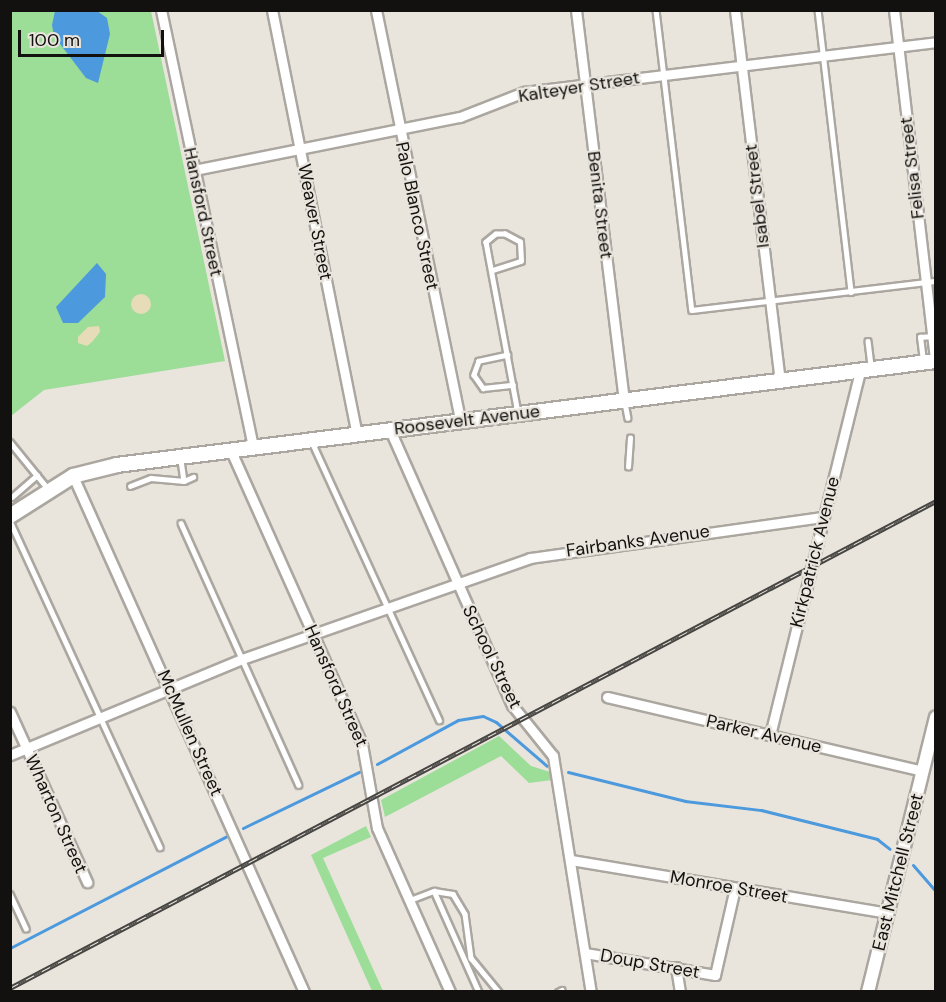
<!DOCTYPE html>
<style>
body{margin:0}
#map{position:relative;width:946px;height:1002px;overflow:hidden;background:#e9e5dd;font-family:"DM Sans",sans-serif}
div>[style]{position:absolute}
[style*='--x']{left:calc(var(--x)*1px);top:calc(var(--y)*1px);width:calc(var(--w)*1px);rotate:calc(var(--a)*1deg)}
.green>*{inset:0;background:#9cdd97}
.sand>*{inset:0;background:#e6dcb7}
.round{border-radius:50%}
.water>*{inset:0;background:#4c99dd}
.stream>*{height:3px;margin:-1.5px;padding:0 1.5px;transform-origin:1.5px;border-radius:1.5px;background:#4c99dd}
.roads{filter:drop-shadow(2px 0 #aba7a0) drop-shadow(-2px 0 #aba7a0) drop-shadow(0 2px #aba7a0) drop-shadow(0 -2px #aba7a0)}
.service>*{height:4.5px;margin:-2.25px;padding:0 2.25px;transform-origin:2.25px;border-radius:2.25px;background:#fff}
.minor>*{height:9px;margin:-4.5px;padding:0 4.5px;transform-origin:4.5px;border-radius:4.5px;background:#fff}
.tertiary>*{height:12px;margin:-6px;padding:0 6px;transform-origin:6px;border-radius:6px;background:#fff}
.secondary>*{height:14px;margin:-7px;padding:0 7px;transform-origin:7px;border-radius:7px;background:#fff}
.rail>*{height:5px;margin-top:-2.5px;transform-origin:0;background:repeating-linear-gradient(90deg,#e9e5dd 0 9px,#474542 0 18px);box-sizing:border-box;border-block:2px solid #474542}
span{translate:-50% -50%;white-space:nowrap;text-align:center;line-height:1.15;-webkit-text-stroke:4.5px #e9e5dd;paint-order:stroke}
.street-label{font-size:18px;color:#12110f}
.frame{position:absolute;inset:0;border:12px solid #12110f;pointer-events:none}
.scale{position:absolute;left:18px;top:30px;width:146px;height:27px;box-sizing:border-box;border:3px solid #12110f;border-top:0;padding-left:8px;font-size:18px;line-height:21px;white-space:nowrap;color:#12110f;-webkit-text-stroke:4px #e9e5dd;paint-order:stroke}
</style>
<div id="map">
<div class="green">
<i style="clip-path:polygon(11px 11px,151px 11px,225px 361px,44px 390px,11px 416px)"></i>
<i style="clip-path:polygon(499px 736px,531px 766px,550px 772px,552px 780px,529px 783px,501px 756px,385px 817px,381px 800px)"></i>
<i style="clip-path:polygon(366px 826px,371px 837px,323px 858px,383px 991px,372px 991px,311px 855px)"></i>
</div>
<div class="sand">
<i class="round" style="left:131px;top:294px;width:20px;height:20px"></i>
<i style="clip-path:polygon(99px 326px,100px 332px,92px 342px,87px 346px,78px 343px,78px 337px,88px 327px)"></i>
</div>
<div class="water">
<i style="clip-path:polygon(55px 11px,97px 11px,107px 18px,110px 34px,98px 83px,86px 78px,54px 36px,52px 25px)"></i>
<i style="clip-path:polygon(97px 263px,106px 274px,105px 297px,78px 323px,63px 323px,56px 307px)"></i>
</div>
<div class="stream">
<i style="--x:377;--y:764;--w:92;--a:-28.5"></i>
<i style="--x:458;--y:720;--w:25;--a:-9"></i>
<i style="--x:483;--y:716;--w:14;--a:25"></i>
<i style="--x:496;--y:722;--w:67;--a:40.8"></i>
<i style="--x:568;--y:772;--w:121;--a:13.9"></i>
<i style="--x:685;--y:801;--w:77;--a:6.8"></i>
<i style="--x:761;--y:810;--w:120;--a:14"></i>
<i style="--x:877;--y:839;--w:16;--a:38"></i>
<i style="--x:243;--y:828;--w:129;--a:-25.8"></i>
<i style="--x:913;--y:865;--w:35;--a:49"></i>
<i style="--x:10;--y:948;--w:244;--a:-27.3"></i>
</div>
<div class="roads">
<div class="service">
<i style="--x:656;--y:10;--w:302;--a:83.2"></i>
<i style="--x:692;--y:310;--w:246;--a:-6.8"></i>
<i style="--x:818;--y:10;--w:284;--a:83.3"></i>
<i style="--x:493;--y:270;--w:29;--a:-18"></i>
<i style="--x:521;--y:261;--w:19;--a:-93"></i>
<i style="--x:520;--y:242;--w:17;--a:-152"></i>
<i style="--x:505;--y:234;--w:9;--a:180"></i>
<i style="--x:496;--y:234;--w:13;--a:141"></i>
<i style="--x:486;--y:242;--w:174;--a:79.4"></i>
<i style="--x:868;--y:341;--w:25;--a:83"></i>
<i style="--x:508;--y:355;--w:30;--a:168"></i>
<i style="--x:479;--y:361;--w:15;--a:110"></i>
<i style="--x:474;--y:375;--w:16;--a:55"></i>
<i style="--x:483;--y:388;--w:30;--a:-6"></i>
<i style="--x:923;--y:361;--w:24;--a:-97"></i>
<i style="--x:920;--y:337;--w:12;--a:-5"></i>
<i style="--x:625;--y:403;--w:15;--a:79"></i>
<i style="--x:10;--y:442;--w:62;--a:50.9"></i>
<i style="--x:312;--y:442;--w:306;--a:65.4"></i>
<i style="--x:181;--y:460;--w:21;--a:82"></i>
<i style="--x:184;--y:481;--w:10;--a:-24"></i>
<i style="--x:628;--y:467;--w:29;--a:-86"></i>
<i style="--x:130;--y:486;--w:22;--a:-21"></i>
<i style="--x:151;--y:478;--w:33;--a:5"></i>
<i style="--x:12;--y:497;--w:33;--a:-41"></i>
<i style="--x:10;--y:521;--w:359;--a:65.3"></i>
<i style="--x:181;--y:523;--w:287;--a:65.8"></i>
<i style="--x:434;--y:891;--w:111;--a:66"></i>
<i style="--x:10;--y:894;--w:38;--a:65"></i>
<i style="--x:410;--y:900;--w:26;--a:-21"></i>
<i style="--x:434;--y:891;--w:19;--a:9"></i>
<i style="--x:453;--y:894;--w:23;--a:59"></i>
<i style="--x:465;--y:914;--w:44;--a:82.2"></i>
<i style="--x:471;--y:958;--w:44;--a:50.5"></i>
<i style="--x:558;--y:992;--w:4;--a:-27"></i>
</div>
<div class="minor">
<i style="--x:161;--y:10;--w:448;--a:78.1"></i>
<i style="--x:272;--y:10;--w:432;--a:78.7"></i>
<i style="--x:376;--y:10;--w:419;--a:78.4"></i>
<i style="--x:576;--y:10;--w:393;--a:83"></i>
<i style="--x:735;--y:10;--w:374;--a:83.1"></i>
<i style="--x:894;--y:10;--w:353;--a:83.3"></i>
<i style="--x:194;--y:170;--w:271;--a:-11.3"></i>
<i style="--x:460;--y:117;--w:69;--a:-21.3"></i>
<i style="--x:524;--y:92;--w:415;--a:-6.9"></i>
<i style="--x:390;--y:430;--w:301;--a:66.1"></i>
<i style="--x:512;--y:705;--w:65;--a:51.2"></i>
<i style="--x:553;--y:756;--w:239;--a:80.9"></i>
<i style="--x:231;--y:451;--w:321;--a:65.9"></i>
<i style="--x:362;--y:744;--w:85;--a:79.9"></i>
<i style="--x:377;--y:828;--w:180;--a:66"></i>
<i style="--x:73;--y:476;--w:565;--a:65.88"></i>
<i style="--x:607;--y:697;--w:324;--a:13.2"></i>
<i style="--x:10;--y:712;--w:187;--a:65.6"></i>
<i style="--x:770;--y:735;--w:376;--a:-76.1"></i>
<i style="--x:10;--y:755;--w:251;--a:-22.5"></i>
<i style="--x:242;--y:659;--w:305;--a:-19.3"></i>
<i style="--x:530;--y:558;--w:296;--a:-8"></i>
<i style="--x:571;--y:860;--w:320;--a:9.5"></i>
<i style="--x:585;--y:953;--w:132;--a:9.6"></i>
<i style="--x:715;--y:975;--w:89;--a:-77.1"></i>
<i style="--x:676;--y:967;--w:25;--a:81"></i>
</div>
<div class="tertiary">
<i style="--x:868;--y:992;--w:283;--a:-76.1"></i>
</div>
<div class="secondary">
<i style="--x:10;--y:516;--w:75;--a:-32.4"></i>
<i style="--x:73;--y:476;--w:45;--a:-14"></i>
<i style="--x:117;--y:465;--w:826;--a:-7.24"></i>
</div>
</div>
<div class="rail">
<i style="--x:10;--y:988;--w:1046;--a:-27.74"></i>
</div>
<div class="street-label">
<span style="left:579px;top:87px;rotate:-9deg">Kalteyer Street</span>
<span style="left:912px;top:168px;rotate:-97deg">Felisa Street</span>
<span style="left:757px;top:196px;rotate:-97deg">Isabel Street</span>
<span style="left:600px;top:205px;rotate:83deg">Benita Street</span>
<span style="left:203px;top:212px;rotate:78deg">Hansford Street</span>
<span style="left:417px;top:216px;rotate:78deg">Palo Blanco Street</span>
<span style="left:315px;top:222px;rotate:79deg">Weaver Street</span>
<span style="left:467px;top:420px;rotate:-7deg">Roosevelt Avenue</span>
<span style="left:638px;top:541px;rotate:-8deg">Fairbanks Avenue</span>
<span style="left:815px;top:552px;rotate:-76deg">Kirkpatrick Avenue</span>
<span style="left:492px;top:657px;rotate:64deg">School Street</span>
<span style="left:336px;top:686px;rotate:66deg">Hansford Street</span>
<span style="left:190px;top:733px;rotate:66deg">McMullen Street</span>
<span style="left:764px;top:734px;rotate:13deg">Parker Avenue</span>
<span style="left:56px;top:814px;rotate:66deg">Wharton Street</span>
<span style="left:898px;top:872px;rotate:-76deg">East Mitchell Street</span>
<span style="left:729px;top:887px;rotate:10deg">Monroe Street</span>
<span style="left:650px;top:964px;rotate:10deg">Doup Street</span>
</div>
<div class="frame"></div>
<div class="scale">100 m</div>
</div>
